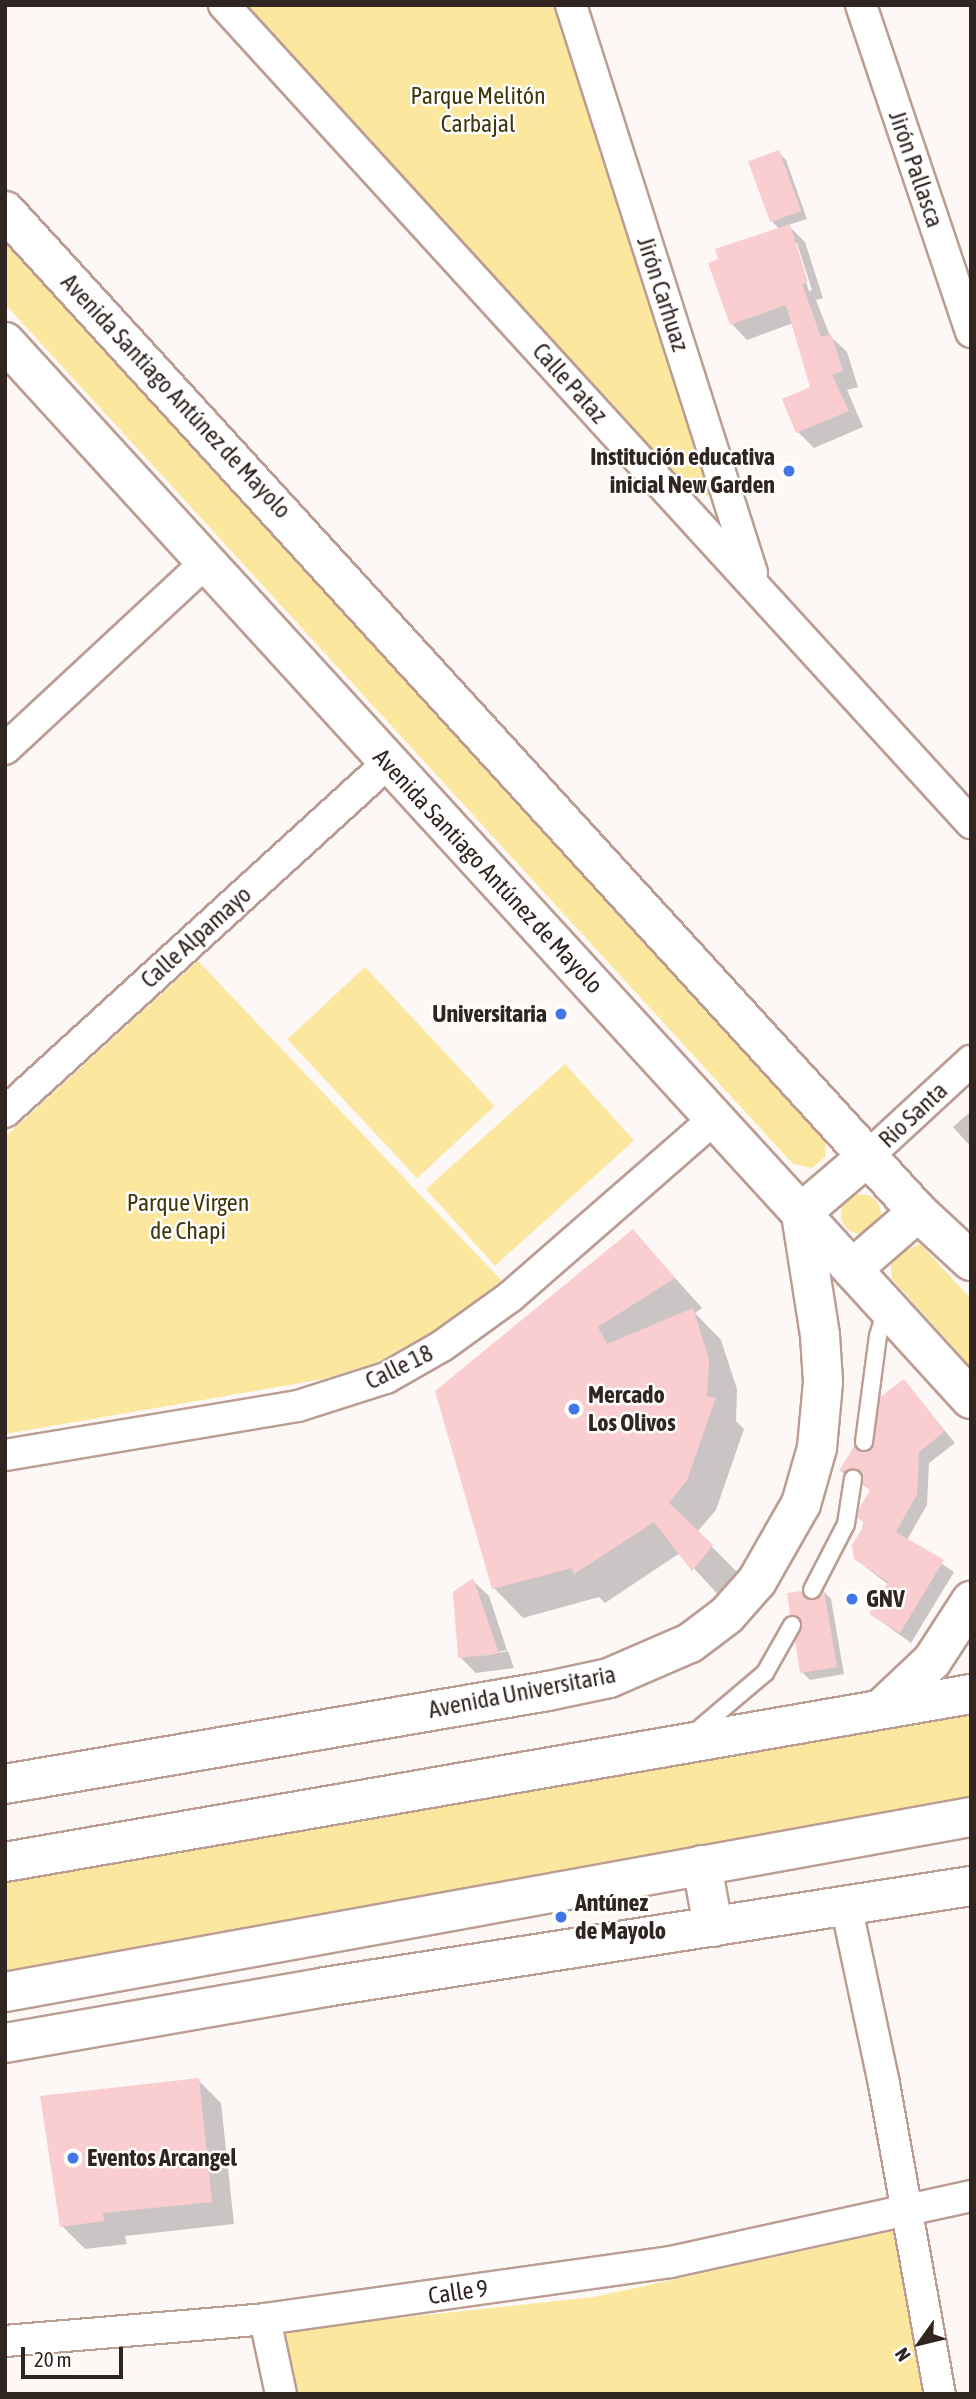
<!DOCTYPE html>
<meta charset="utf-8">
<style>
body{margin:0}
#map{position:relative;width:976px;height:2399px;overflow:hidden;background:#fdf7f5;font-family:"Asap Condensed",sans-serif}
div>[style]{position:absolute}
[style*='--x']{left:calc(var(--x)*1px);top:calc(var(--y)*1px);width:calc(var(--w)*1px);rotate:calc(var(--a)*1deg)}
.green>*{inset:0;background:#fbe79e;transform-origin:0 0}
.round{border-radius:50%}
.shadow>*{inset:0;background:#0003}
.building>*{inset:0;background:#facdd1;transform-origin:0 0}
.roads{filter:drop-shadow(2px 0 #bb9d93) drop-shadow(-2px 0 #bb9d93) drop-shadow(0 2px #bb9d93) drop-shadow(0 -2px #bb9d93)}
.lane>*{height:16px;margin:-8px;padding:0 8px;transform-origin:8px;border-radius:8px;background:#fff}
.street>*{height:30px;margin:-15px;padding:0 15px;transform-origin:15px;border-radius:15px;background:#fff}
.secondary>*{height:38px;margin:-19px;padding:0 19px;transform-origin:19px;border-radius:19px;background:#fff}
.primary>*{height:38px;margin:-19px;padding:0 19px;transform-origin:19px;border-radius:19px;background:#fff}
.dots>*{width:19px;height:19px;translate:-50% -50%;box-sizing:border-box;border:4px solid #fff;border-radius:50%}
span{translate:-50% -50%;white-space:nowrap;text-align:center;line-height:1.15;-webkit-text-stroke:5px #fff;paint-order:stroke}
.park-label{font-size:24px;color:#423709}
.street-label{font-size:24px;color:#312521}
.poi-label{font-size:24px;color:#312521;font-weight:700}
.right{translate:-100% -50%;text-align:right}
.left{translate:0 -50%;text-align:left}
.frame{position:absolute;inset:0;border:7px solid #312521;pointer-events:none}
.north{position:absolute;left:885px;top:2308px;width:70px;height:70px;-webkit-text-stroke:5px #fff;paint-order:stroke;rotate:236deg;font-size:19px;font-weight:700;line-height:28px;text-align:center;color:#312521}
.north::after{content:'';display:block;margin:auto;width:24px;height:32px;background:#312521;clip-path:polygon(50% 0,100% 100%,50% 72%,0 100%)}
.scale{position:absolute;left:21px;top:2347px;width:102px;height:32px;box-sizing:border-box;border:4px solid #312521;border-top:0;padding-left:9px;font-size:21px;line-height:24px;white-space:nowrap;color:#312521;-webkit-text-stroke:5px #fff;paint-order:stroke}
</style>
<div id="map">
<div class="green">
<i style="clip-path:polygon(237px 5px,555px 5px,714px 482px,708px 496px,688px 490px)"></i>
<i style="clip-path:polygon(5px 241px,826px 1139px,825px 1157px,812px 1168px,793px 1164px,5px 304px)"></i>
<i style="clip-path:polygon(198px 961px,502px 1281px,432px 1332px,375px 1363px,324px 1379px,5px 1434px,5px 1137px)"></i>
<i style="left:365px;top:967px;width:190px;height:106px;rotate:47deg"></i>
<i style="left:565px;top:1064px;width:103px;height:187px;rotate:48deg"></i>
<i class="round" style="left:841px;top:1194px;width:40px;height:40px"></i>
<i style="clip-path:polygon(920px 1244px,971px 1299px,971px 1367px,892px 1279px,891px 1265px,900px 1253px)"></i>
<i style="clip-path:polygon(971px 1711px,971px 1802px,5px 1971px,5px 1876px,765px 1751px)"></i>
<i style="clip-path:polygon(894px 2231px,923px 2394px,290px 2394px,278px 2331px,594px 2297px)"></i>
</div>
<div class="shadow">
<i style="clip-path:polygon(evenodd,778px 152px,786px 160px,807px 219px,788px 225px,805px 242px,823px 298px,816px 300px,830px 336px,847px 352px,858px 387px,847px 390px,863px 427px,814px 448px,798px 432px,812px 388px,793px 323px,747px 340px,732px 324px,779px 229px,771px 220px,778px 152px,794px 243px,797px 243px,812px 290px,809px 291px,794px 243px)"></i>
<i style="clip-path:polygon(971px 1111px,971px 1147px,953px 1127px)"></i>
<i style="clip-path:polygon(633px 1231px,702px 1308px,695px 1313px,721px 1340px,737px 1389px,736px 1421px,744px 1429px,716px 1510px,697px 1532px,741px 1576px,722px 1599px,680px 1553px,605px 1603px,599px 1597px,523px 1618px,494px 1588px)"></i>
<i style="clip-path:polygon(904px 1381px,955px 1443px,929px 1463px,927px 1505px,907px 1540px,954px 1572px,911px 1643px,871px 1614px,889px 1585px,855px 1559px,871px 1491px,863px 1481px,852px 1481px,841px 1471px,855px 1448px,863px 1454px,874px 1449px)"></i>
<i style="clip-path:polygon(473px 1581px,489px 1596px,507px 1650px,472px 1658px,508px 1651px,514px 1668px,476px 1673px,460px 1657px)"></i>
<i style="clip-path:polygon(824px 1592px,831px 1599px,844px 1674px,810px 1680px,802px 1672px)"></i>
<i style="clip-path:polygon(198px 2080px,221px 2103px,234px 2224px,125px 2236px,127px 2244px,85px 2249px,62px 2226px)"></i>
</div>
<div class="building">
<i style="left:779px;top:150px;width:65px;height:33px;rotate:70deg"></i>
<i style="clip-path:polygon(790px 224px,808px 282px,802px 284px,821px 337px,831px 334px,843px 371px,832px 375px,849px 411px,796px 433px,782px 399px,810px 387px,786px 305px,730px 325px,708px 263px,718px 259px,715px 249px)"></i>
<i style="clip-path:polygon(633px 1229px,675px 1278px,598px 1327px,607px 1344px,693px 1308px,709px 1359px,707px 1396px,716px 1398px,687px 1480px,669px 1503px,713px 1545px,692px 1571px,654px 1522px,574px 1574px,572px 1568px,492px 1589px,435px 1391px)"></i>
<i style="clip-path:polygon(904px 1379px,945px 1431px,919px 1452px,917px 1494px,896px 1532px,944px 1560px,900px 1633px,869px 1614px,888px 1582px,854px 1559px,852px 1545px,865px 1524px,858px 1518px,859px 1509px,870px 1490px,863px 1485px,859px 1470px,839px 1471px,854px 1446px,863px 1452px,873px 1448px,880px 1397px)"></i>
<i style="clip-path:polygon(473px 1578px,499px 1653px,458px 1658px,453px 1592px)"></i>
<i style="clip-path:polygon(824px 1590px,837px 1667px,800px 1673px,795px 1641px,802px 1624px,790px 1615px,787px 1593px,802px 1591px,813px 1600px)"></i>
<i style="clip-path:polygon(199px 2078px,212px 2202px,103px 2213px,104px 2221px,60px 2227px,40px 2096px)"></i>
</div>
<div class="roads">
<div class="lane">
<i style="--x:864;--y:1442;--w:107;--a:-82.5"></i>
<i style="--x:878;--y:1336;--w:27;--a:-73"></i>
<i style="--x:812;--y:1590;--w:74;--a:-62.7"></i>
<i style="--x:846;--y:1524;--w:46;--a:-81.2"></i>
<i style="--x:694;--y:1733;--w:93;--a:-40.2"></i>
<i style="--x:765;--y:1673;--w:55;--a:-60.6"></i>
</div>
<div class="street">
<i style="--x:224;--y:5;--w:1108;--a:47.6"></i>
<i style="--x:571;--y:5;--w:596;--a:72.32"></i>
<i style="--x:861;--y:5;--w:345;--a:71.4"></i>
<i style="--x:5;--y:749;--w:273;--a:-42.9"></i>
<i style="--x:5;--y:1112;--w:518;--a:-42.34"></i>
<i style="--x:869;--y:1155;--w:139;--a:-42.7"></i>
<i style="--x:5;--y:1455;--w:297;--a:-9.5"></i>
<i style="--x:298;--y:1406;--w:92;--a:-17.7"></i>
<i style="--x:386;--y:1378;--w:64;--a:-29.7"></i>
<i style="--x:442;--y:1346;--w:84;--a:-35.8"></i>
<i style="--x:510;--y:1297;--w:274;--a:-41.1"></i>
<i style="--x:846;--y:1905;--w:183;--a:78"></i>
<i style="--x:884;--y:2084;--w:315;--a:79.8"></i>
<i style="--x:265;--y:2319;--w:77;--a:78"></i>
<i style="--x:5;--y:2341;--w:261;--a:-4.8"></i>
<i style="--x:265;--y:2319;--w:410;--a:-8"></i>
<i style="--x:671;--y:2262;--w:307;--a:-12.4"></i>
</div>
<div class="secondary">
<i style="--x:5;--y:211;--w:1355;--a:47.63"></i>
<i style="--x:918;--y:1212;--w:72;--a:42.8"></i>
<i style="--x:5;--y:342;--w:1432;--a:47.58"></i>
<i style="--x:801;--y:1213;--w:89;--a:-40.5"></i>
<i style="--x:852;--y:1269;--w:87;--a:-40.8"></i>
<i style="--x:5;--y:1784;--w:551;--a:-9.72"></i>
<i style="--x:548;--y:1691;--w:62;--a:-12"></i>
<i style="--x:609;--y:1678;--w:88;--a:-23.4"></i>
<i style="--x:690;--y:1643;--w:46;--a:-37.1"></i>
<i style="--x:727;--y:1615;--w:45;--a:-48.6"></i>
<i style="--x:757;--y:1581;--w:89;--a:-60.3"></i>
<i style="--x:801;--y:1504;--w:58;--a:-74.1"></i>
<i style="--x:817;--y:1448;--w:66;--a:-84.8"></i>
<i style="--x:823;--y:1382;--w:47;--a:-93.7"></i>
<i style="--x:820;--y:1335;--w:123;--a:-98.9"></i>
<i style="--x:5;--y:2043;--w:325;--a:-9.9"></i>
<i style="--x:325;--y:1987;--w:654;--a:-8.89"></i>
</div>
<div class="primary">
<i style="--x:881;--y:1709;--w:70;--a:-43.3"></i>
<i style="--x:932;--y:1661;--w:72;--a:-57"></i>
<i style="--x:5;--y:1862;--w:980;--a:-9.87"></i>
<i style="--x:702;--y:1865;--w:63;--a:79.9"></i>
<i style="--x:5;--y:1992;--w:982;--a:-10.27"></i>
</div>
</div>
<div class="dots">
<i style="left:789px;top:471px;background:#4076e6"></i>
<i style="left:561px;top:1014px;background:#4076e6"></i>
<i style="left:574px;top:1409px;background:#4076e6"></i>
<i style="left:852px;top:1599px;background:#4076e6"></i>
<i style="left:561px;top:1917px;background:#4076e6"></i>
<i style="left:73px;top:2158px;background:#4076e6"></i>
</div>
<div class="park-label">
<span style="left:478px;top:110px">Parque Melitón<br>Carbajal</span>
<span style="left:188px;top:1217px">Parque Virgen<br>de Chapi</span>
</div>
<div class="street-label">
<span style="left:916px;top:169px;rotate:71deg">Jirón Pallasca</span>
<span style="left:663px;top:294px;rotate:72deg">Jirón Carhuaz</span>
<span style="left:570px;top:383px;rotate:48deg">Calle Pataz</span>
<span style="left:176px;top:396px;rotate:47deg">Avenida Santiago Antúnez de Mayolo</span>
<span style="left:488px;top:871px;rotate:47deg">Avenida Santiago Antúnez de Mayolo</span>
<span style="left:196px;top:937px;rotate:-42deg">Calle Alpamayo</span>
<span style="left:913px;top:1115px;rotate:-43deg">Rio Santa</span>
<span style="left:399px;top:1367px;rotate:-26deg">Calle 18</span>
<span style="left:522px;top:1692px;rotate:-11deg">Avenida Universitaria</span>
<span style="left:458px;top:2292px;rotate:-8deg">Calle 9</span>
</div>
<div class="poi-label">
<span class="right" style="left:775px;top:471px">Institución educativa<br>inicial New Garden</span>
<span class="right" style="left:547px;top:1014px">Universitaria</span>
<span class="left" style="left:588px;top:1409px">Mercado<br>Los Olivos</span>
<span class="left" style="left:866px;top:1599px">GNV</span>
<span class="left" style="left:575px;top:1917px">Antúnez<br>de Mayolo</span>
<span class="left" style="left:87px;top:2158px">Eventos Arcangel</span>
</div>
<div class="frame"></div>
<div class="north">N</div>
<div class="scale">20 m</div>
</div>
